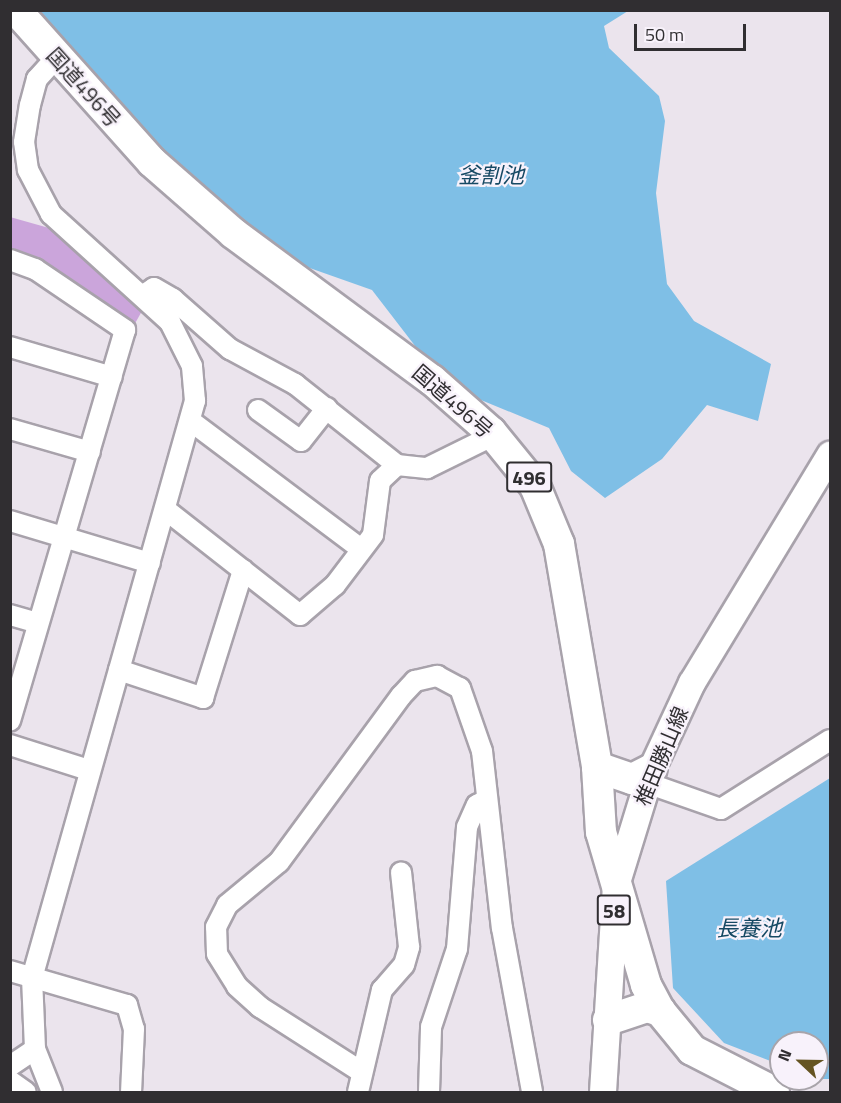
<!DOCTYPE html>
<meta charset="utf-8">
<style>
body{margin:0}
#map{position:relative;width:841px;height:1103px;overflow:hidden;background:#ebe4ed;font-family:"Titillium Web","Noto Sans JP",sans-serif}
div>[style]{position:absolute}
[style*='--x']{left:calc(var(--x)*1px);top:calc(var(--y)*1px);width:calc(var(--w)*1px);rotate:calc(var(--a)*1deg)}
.forest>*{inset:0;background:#cba5db}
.water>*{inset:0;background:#7fbfe6}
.roads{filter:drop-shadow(2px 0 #a8a2ab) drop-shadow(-2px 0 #a8a2ab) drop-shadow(0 2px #a8a2ab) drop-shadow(0 -2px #a8a2ab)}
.minor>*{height:20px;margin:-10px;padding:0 10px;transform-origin:10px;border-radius:10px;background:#fff}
.major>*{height:26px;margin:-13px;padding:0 13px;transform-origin:13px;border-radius:13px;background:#fff}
.highway>*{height:30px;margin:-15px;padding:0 15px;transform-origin:15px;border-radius:15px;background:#fff}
span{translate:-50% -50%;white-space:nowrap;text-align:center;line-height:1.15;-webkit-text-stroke:4.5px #f8f2fb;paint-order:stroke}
.shield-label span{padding:2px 4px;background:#f8f2fb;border:2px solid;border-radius:4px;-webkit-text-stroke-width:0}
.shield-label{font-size:20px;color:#302e31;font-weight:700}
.street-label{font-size:21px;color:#302e31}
.water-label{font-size:22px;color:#164964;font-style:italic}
.frame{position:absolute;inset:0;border:12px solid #302e31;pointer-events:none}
.north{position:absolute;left:769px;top:1031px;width:60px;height:60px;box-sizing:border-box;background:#f8f2fb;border:2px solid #a8a4aa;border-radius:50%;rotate:292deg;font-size:16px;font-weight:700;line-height:24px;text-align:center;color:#302e31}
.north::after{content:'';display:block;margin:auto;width:21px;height:27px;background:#655422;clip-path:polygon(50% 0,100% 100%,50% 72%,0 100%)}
.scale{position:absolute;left:634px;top:24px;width:112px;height:27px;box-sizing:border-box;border:3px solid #302e31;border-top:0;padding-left:8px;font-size:18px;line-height:21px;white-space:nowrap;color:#302e31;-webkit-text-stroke:4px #f8f2fb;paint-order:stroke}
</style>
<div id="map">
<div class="forest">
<i style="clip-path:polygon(10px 217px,49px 228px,142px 311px,133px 327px,11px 255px)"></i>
</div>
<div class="water">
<i style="clip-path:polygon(37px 11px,628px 11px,604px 26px,609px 48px,659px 96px,665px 121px,656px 193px,667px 284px,694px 321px,771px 364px,758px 421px,707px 405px,662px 459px,605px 498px,571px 471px,549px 428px,464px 393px,429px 364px,372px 290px,287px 260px,168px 162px)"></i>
<i style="clip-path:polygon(830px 778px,830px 1079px,817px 1079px,817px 1043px,781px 1043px,781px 1065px,724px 1043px,673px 988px,666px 881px)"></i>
</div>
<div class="roads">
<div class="minor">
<i style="--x:10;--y:260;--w:27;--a:20"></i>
<i style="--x:35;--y:269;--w:109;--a:34.1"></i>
<i style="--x:125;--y:330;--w:407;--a:106.4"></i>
<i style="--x:142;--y:296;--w:14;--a:-34"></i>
<i style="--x:154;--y:288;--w:22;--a:30"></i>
<i style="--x:173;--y:299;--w:76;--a:41.3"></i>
<i style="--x:230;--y:349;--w:74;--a:28.3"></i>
<i style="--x:295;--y:384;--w:130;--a:38.5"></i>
<i style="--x:397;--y:465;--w:23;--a:137"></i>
<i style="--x:380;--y:481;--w:54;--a:97.4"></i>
<i style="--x:373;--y:535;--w:63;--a:127.2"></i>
<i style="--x:335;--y:585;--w:46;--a:139.4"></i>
<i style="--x:300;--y:615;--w:170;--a:-141.9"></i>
<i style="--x:10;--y:347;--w:106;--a:16.4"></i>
<i style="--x:258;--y:410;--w:53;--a:35.8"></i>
<i style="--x:301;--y:441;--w:42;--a:-51.8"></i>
<i style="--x:192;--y:422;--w:211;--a:36.9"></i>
<i style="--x:10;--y:429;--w:83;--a:16"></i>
<i style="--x:397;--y:465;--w:30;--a:6"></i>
<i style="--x:427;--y:468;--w:75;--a:-26.2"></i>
<i style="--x:10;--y:521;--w:146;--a:16.7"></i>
<i style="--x:10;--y:615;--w:29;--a:16"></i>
<i style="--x:119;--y:670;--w:89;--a:18.4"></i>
<i style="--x:203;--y:698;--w:134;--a:-72.6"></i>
<i style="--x:10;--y:745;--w:83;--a:17.6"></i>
<i style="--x:647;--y:783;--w:78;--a:19.4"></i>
<i style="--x:721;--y:809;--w:129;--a:-32.3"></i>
<i style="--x:10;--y:971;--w:122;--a:16.2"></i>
<i style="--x:127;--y:1005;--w:25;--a:74"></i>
<i style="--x:134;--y:1029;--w:63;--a:92.7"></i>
<i style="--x:10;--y:1066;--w:30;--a:-34"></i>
<i style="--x:360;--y:1071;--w:119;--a:-147.4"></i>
<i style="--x:260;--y:1007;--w:31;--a:-138"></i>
<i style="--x:237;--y:986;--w:38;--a:-122"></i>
<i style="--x:217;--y:954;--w:27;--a:-92"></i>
<i style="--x:216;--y:927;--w:25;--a:-63"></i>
<i style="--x:227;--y:905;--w:67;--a:-39.6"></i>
<i style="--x:279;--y:862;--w:206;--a:-53.7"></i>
<i style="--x:401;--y:696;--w:21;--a:-47"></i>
<i style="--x:415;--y:681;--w:23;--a:-13"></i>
<i style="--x:437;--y:676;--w:26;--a:28"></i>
<i style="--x:460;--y:688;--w:67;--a:70.8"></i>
<i style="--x:482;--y:751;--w:178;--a:83.6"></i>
<i style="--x:502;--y:928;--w:167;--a:79.6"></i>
<i style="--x:10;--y:1081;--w:19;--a:35"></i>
<i style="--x:52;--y:1092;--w:46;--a:-111.6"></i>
<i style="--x:35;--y:1049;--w:71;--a:-92.4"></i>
<i style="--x:32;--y:978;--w:600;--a:-74.23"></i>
<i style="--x:195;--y:401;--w:35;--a:-95"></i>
<i style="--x:192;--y:366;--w:49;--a:-116.6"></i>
<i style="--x:170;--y:322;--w:161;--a:-137.8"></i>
<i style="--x:51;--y:214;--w:50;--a:-117.6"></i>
<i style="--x:28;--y:170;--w:28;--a:-98"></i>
<i style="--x:24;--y:142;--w:37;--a:-81"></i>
<i style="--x:30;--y:105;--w:27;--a:-75"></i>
<i style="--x:37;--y:79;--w:30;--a:-48"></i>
<i style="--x:358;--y:1092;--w:105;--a:-76.8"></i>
<i style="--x:382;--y:990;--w:33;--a:-49"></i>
<i style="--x:404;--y:965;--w:19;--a:-74"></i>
<i style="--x:409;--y:947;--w:75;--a:-96.1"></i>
<i style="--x:429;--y:1092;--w:65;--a:-88.2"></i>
<i style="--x:431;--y:1027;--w:82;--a:-71.6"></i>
<i style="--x:457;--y:949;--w:122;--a:-85.3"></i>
<i style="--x:467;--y:827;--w:24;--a:-66"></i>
<i style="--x:477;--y:805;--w:11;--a:-27"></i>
</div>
<div class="major">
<i style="--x:603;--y:1092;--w:206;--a:-86.4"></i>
<i style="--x:616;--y:886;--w:122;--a:-72.9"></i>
<i style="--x:652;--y:769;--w:95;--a:-65.1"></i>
<i style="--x:692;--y:683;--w:267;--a:-58.8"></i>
</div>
<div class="highway">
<i style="--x:16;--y:10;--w:204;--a:48.2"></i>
<i style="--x:152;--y:162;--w:108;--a:41.2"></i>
<i style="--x:233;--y:233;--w:247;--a:36.5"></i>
<i style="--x:432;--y:380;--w:79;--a:41.4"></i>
<i style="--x:491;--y:432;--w:70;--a:50.8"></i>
<i style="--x:535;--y:486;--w:63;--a:67.5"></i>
<i style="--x:559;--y:544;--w:226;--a:80.3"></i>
<i style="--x:597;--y:767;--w:65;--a:86.5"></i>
<i style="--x:601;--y:832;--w:159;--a:73.6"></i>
<i style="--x:646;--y:985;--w:30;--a:62"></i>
<i style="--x:660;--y:1011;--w:50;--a:50.6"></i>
<i style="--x:692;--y:1050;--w:92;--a:27.1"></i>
<i style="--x:597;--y:767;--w:37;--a:19"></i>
<i style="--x:632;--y:779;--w:22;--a:-27"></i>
<i style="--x:608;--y:1020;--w:41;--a:-18.4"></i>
<i style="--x:647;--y:1007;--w:14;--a:17"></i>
</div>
</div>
<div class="shield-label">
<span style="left:529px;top:477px">496</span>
<span style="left:614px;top:910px">58</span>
</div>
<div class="street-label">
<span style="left:84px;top:87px;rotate:48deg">国道496号</span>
<span style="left:453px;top:401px;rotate:41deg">国道496号</span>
<span style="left:661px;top:756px;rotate:-67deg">椎田勝山線</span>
</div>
<div class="water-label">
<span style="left:491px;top:176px">釜割池</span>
<span style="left:749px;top:929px">長養池</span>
</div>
<div class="frame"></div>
<div class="north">N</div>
<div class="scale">50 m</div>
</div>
